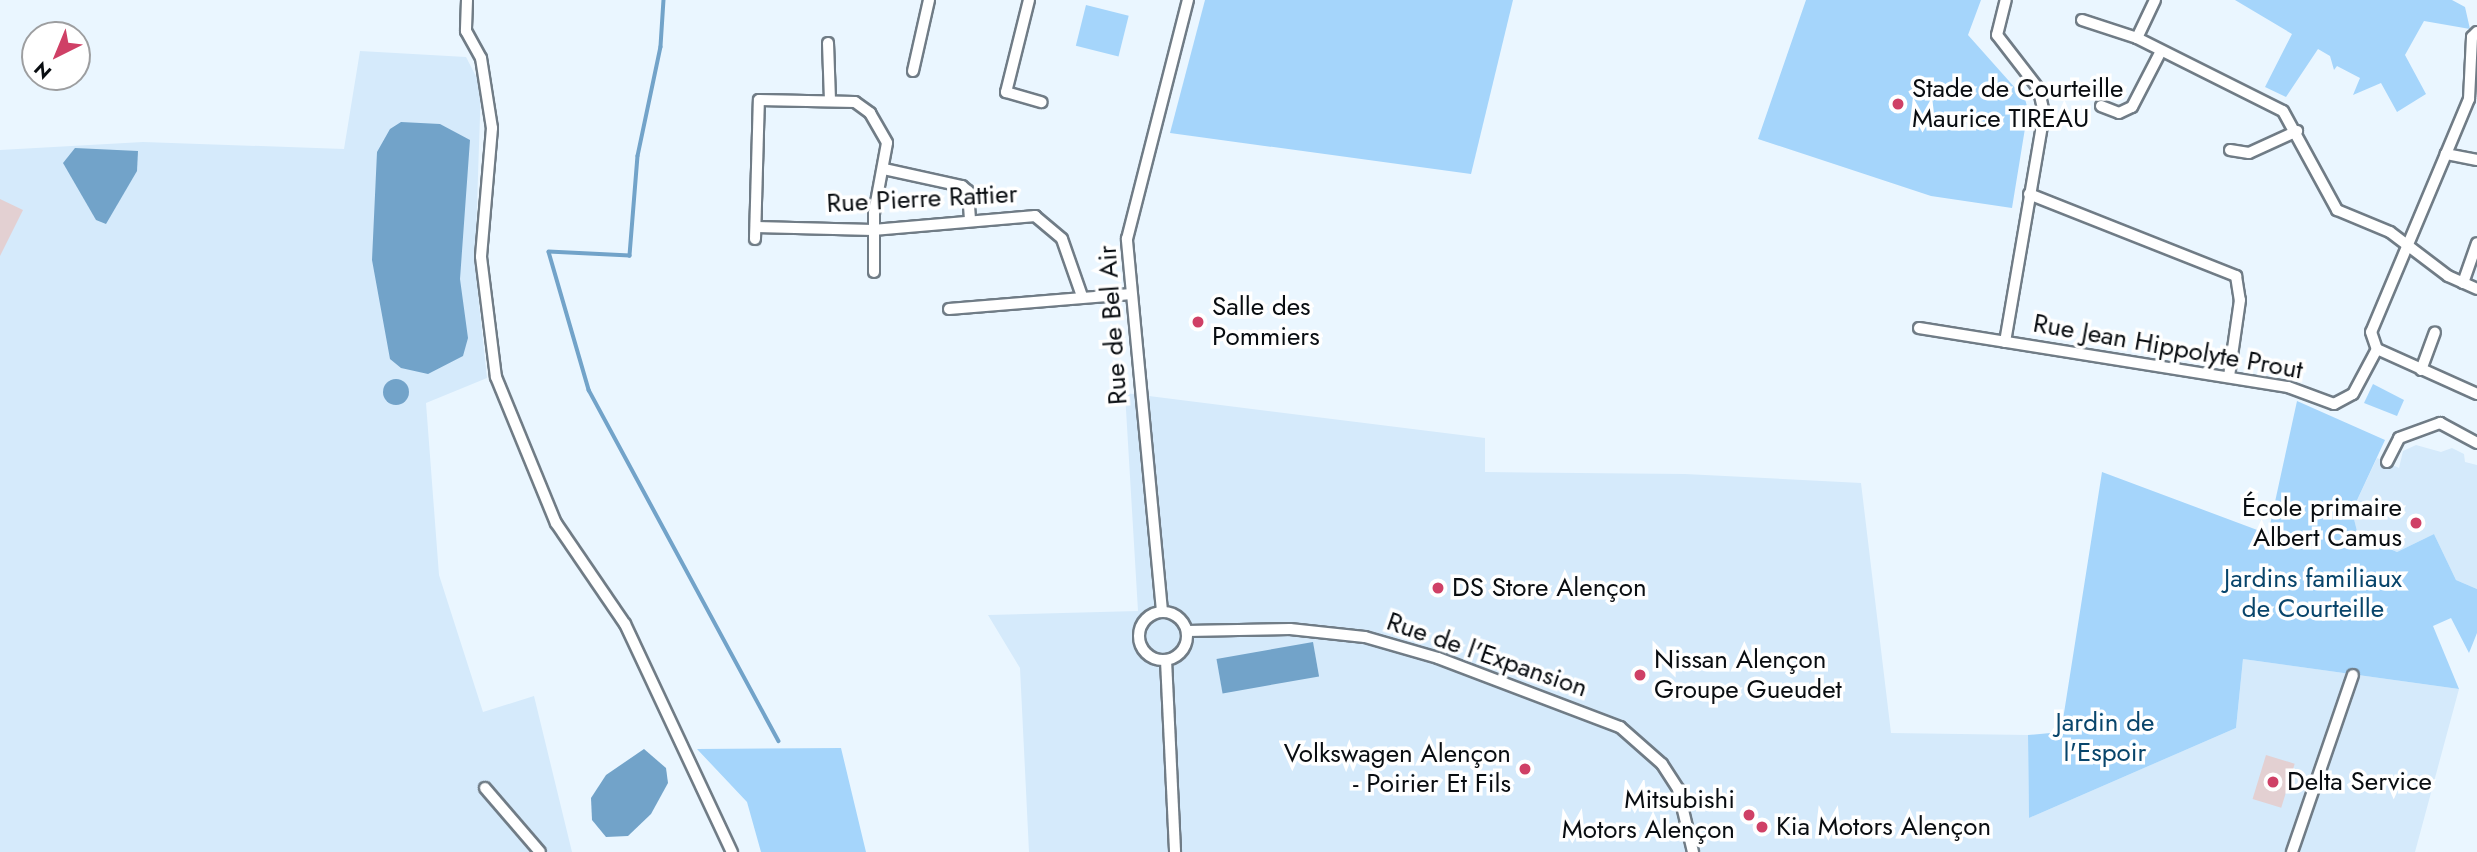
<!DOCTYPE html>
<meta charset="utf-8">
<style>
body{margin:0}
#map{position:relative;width:2477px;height:852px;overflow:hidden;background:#eaf6ff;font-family:Jost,sans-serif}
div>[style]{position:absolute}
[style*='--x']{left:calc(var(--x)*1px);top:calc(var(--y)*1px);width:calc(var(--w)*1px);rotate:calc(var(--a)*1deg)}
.built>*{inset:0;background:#d5eafb}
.green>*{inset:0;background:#a5d5fb;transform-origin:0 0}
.water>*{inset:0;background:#72a3c9;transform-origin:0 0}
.round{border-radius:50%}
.stream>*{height:3.5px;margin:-1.75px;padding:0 1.75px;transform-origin:1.75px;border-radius:1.75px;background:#72a3c9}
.building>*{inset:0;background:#e3d0d2;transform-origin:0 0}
.roads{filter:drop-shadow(2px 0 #707c86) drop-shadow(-2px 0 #707c86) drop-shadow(0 2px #707c86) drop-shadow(0 -2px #707c86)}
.street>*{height:10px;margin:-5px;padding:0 5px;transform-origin:5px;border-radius:5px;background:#fff}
.street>.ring{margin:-5px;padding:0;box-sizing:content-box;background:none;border:10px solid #fff;border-radius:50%}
.dots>*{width:19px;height:19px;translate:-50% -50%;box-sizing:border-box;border:4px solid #fff;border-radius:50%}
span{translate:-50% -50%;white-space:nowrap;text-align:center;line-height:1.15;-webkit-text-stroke:7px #fff;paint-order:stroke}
.poi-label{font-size:26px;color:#090d11}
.left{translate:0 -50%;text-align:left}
.right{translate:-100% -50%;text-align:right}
.street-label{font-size:26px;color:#090d11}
.park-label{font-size:26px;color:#08456b}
.north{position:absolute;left:21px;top:21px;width:70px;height:70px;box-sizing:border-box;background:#fff;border:2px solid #9d9ea0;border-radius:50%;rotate:223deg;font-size:19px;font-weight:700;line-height:28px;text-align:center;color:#090d11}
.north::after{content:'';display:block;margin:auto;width:24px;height:32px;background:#cf4066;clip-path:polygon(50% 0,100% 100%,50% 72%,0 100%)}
</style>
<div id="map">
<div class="built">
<i style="clip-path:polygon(360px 51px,466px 57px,481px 86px,475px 266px,487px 378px,426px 403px,439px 575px,483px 712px,534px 696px,572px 852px,0 852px,0 150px,143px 142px,344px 149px)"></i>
<i style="clip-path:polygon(1125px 393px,1485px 438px,1485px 472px,1685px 474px,1861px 483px,1891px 733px,2028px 735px,2029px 818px,2236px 728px,2243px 659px,2459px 689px,2415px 852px,1029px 852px,1020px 668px,988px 615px,1138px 611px)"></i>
<i style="clip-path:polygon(2416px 445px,2441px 452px,2452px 448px,2464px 454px,2465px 462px,2477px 465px,2477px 589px,2456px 580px,2434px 534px,2397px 552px,2358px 535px,2352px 511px,2377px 458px,2399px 468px,2403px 451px)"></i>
</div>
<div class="green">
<i style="clip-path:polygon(1205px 0,1513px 0,1471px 174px,1170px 133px)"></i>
<i style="clip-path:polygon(1806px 0,1981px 0,1968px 35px,2025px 99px,2028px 110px,2012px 208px,1931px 196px,1758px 139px)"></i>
<i style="clip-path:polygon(2235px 0,2452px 0,2465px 7px,2470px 29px,2424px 21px,2405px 55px,2426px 94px,2397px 112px,2381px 83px,2353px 95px,2360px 78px,2337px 66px,2334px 70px,2330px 56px,2318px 49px,2286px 97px,2265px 87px,2292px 34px)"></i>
<i style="left:1086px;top:5px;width:44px;height:42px;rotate:14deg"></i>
<i style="clip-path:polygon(2373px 384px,2404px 400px,2397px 416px,2364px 403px)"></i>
<i style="clip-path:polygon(2297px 401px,2385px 440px,2352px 511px,2358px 535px,2397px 552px,2434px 534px,2456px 580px,2477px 589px,2477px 633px,2469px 653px,2451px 618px,2433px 626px,2459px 689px,2243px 659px,2236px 728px,2029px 818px,2028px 735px,2061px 732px,2102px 472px,2268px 534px)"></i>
<i style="clip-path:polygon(841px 748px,866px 852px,761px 852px,747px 802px,697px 749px)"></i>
</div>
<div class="water">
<i style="clip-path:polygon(401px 122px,440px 124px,470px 140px,460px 279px,468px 338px,463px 356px,428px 374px,401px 368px,390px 359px,372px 260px,377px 152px,390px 129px)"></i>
<i style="clip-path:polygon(75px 148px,138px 151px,137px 171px,106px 224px,96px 220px,63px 163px)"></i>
<i class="round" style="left:383px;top:379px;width:26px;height:26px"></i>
<i style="left:1313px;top:642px;width:35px;height:98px;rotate:80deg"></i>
<i style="clip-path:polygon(644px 749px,666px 768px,668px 783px,651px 814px,628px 836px,606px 837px,592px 820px,591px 798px,606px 775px)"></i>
</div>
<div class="stream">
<i style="--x:664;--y:0;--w:47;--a:93.7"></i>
<i style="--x:661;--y:47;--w:111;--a:101.9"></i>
<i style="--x:638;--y:156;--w:100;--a:94.6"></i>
<i style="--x:630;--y:256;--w:81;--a:-177.2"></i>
<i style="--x:549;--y:252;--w:144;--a:73.8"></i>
<i style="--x:589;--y:390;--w:399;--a:61.6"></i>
</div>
<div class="building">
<i style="clip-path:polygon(0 199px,23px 210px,0 256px)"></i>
<i style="left:2266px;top:755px;width:30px;height:46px;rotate:17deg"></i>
</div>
<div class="roads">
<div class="street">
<i style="--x:467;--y:0;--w:31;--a:92"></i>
<i style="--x:466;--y:31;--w:31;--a:61"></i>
<i style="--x:481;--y:58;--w:71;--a:81.1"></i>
<i style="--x:492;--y:128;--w:129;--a:94.9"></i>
<i style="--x:481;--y:257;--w:121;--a:82.9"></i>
<i style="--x:496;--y:377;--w:158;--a:67.7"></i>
<i style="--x:556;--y:523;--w:122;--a:55.7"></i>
<i style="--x:625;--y:624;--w:252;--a:64.9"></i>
<i style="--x:1029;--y:0;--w:95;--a:104"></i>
<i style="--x:1006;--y:92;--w:37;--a:16"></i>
<i style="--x:2082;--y:20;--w:58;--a:18.1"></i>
<i style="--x:2137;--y:38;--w:163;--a:26.6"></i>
<i style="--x:2283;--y:111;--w:113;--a:61.4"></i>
<i style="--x:2337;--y:210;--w:57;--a:22.5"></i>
<i style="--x:2390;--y:232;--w:73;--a:37.2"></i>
<i style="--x:2448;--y:276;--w:32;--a:24"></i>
<i style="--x:2137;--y:38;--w:42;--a:-64.7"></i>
<i style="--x:828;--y:43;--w:57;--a:88"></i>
<i style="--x:913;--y:71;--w:73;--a:-77.3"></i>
<i style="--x:2101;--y:106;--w:19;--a:21"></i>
<i style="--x:2119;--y:113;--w:14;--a:-25"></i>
<i style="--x:2132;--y:107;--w:63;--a:-62.6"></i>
<i style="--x:2230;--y:150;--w:19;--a:9"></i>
<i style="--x:2249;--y:153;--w:53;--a:-24.6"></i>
<i style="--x:2446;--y:154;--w:60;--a:-67.3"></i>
<i style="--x:2469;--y:99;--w:62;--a:-87.2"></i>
<i style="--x:2472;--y:37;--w:7;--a:-45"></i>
<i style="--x:2477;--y:160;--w:32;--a:-169"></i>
<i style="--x:2446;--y:154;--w:193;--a:112.8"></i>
<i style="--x:2371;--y:332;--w:18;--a:71"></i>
<i style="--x:2377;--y:349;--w:110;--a:24.2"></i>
<i style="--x:884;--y:169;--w:80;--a:12.3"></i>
<i style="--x:962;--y:186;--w:8;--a:40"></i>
<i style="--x:968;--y:191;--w:29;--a:86"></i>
<i style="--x:2029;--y:194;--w:223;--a:21.6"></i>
<i style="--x:2236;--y:276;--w:24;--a:81"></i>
<i style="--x:2240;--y:300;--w:77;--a:98.2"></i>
<i style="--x:756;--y:227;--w:117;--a:1.5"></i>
<i style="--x:873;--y:230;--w:163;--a:-4.9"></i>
<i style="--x:1035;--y:216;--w:35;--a:40"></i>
<i style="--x:1062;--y:239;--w:60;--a:70.7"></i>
<i style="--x:755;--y:239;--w:139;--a:-88.4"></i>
<i style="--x:759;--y:100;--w:96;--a:1.2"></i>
<i style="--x:855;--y:102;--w:19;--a:36"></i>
<i style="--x:870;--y:113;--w:34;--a:60"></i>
<i style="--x:887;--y:143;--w:71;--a:100.5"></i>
<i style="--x:874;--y:213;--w:59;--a:90"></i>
<i style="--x:2463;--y:283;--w:42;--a:-70.7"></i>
<i style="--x:949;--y:309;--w:183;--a:-4.7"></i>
<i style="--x:1919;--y:328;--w:374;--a:9.1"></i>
<i style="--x:2288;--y:387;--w:49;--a:20.3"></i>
<i style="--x:2334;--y:404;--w:21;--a:-28"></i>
<i style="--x:2353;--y:394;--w:51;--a:-61.9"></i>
<i style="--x:2005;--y:342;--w:232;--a:-80.3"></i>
<i style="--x:2044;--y:113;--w:26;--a:-103"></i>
<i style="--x:2038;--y:88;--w:67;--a:-127.7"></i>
<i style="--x:1997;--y:35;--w:36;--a:-76"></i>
<i style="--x:2421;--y:370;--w:40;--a:-69.8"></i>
<i style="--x:2387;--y:462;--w:27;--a:-63"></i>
<i style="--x:2399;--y:438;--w:44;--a:-20.1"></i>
<i style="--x:2440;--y:423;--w:42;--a:28.4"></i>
<i style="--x:1162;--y:611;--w:374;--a:-95.4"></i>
<i style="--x:1127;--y:239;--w:247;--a:-75.7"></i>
<i class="ring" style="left:1139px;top:612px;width:38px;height:38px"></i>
<i style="--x:1187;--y:631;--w:103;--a:-1.1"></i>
<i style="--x:1290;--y:629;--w:75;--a:6.1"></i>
<i style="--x:1365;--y:637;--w:76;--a:16"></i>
<i style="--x:1438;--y:658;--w:195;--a:20.8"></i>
<i style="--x:1620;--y:727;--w:56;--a:41.4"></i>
<i style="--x:1662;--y:764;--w:30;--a:57"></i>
<i style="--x:1678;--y:789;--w:65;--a:76.6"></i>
<i style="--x:1166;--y:660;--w:192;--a:87.3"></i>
<i style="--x:485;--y:788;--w:84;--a:49.3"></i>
<i style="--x:2292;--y:852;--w:187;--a:-71"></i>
</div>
</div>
<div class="dots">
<i style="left:1898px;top:104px;background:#cf4066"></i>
<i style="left:1198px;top:322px;background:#cf4066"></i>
<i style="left:2416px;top:523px;background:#cf4066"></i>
<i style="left:1438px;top:588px;background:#cf4066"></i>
<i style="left:1640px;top:675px;background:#cf4066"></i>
<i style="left:1525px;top:769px;background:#cf4066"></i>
<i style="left:2273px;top:782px;background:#cf4066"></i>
<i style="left:1749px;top:815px;background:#cf4066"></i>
<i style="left:1762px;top:827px;background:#cf4066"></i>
</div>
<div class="poi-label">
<span class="left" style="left:1912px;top:104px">Stade de Courteille<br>Maurice TIREAU</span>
<span class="left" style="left:1212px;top:322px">Salle des<br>Pommiers</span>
<span class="right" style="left:2402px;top:523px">École primaire<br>Albert Camus</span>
<span class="left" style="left:1452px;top:588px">DS Store Alençon</span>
<span class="left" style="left:1654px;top:675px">Nissan Alençon<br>Groupe Gueudet</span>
<span class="right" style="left:1511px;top:769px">Volkswagen Alençon<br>- Poirier Et Fils</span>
<span class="left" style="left:2287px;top:782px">Delta Service</span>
<span class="right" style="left:1735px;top:815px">Mitsubishi<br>Motors Alençon</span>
<span class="left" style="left:1776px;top:827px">Kia Motors Alençon</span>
</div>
<div class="street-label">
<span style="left:922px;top:199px;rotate:-3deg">Rue Pierre Rattier</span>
<span style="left:1113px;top:325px;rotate:-94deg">Rue de Bel Air</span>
<span style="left:2168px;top:347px;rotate:10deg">Rue Jean Hippolyte Prout</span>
<span style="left:1487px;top:655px;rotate:19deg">Rue de l'Expansion</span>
</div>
<div class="park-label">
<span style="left:2313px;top:594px">Jardins familiaux<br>de Courteille</span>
<span style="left:2105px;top:738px">Jardin de<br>l'Espoir</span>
</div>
<div class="north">N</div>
</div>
